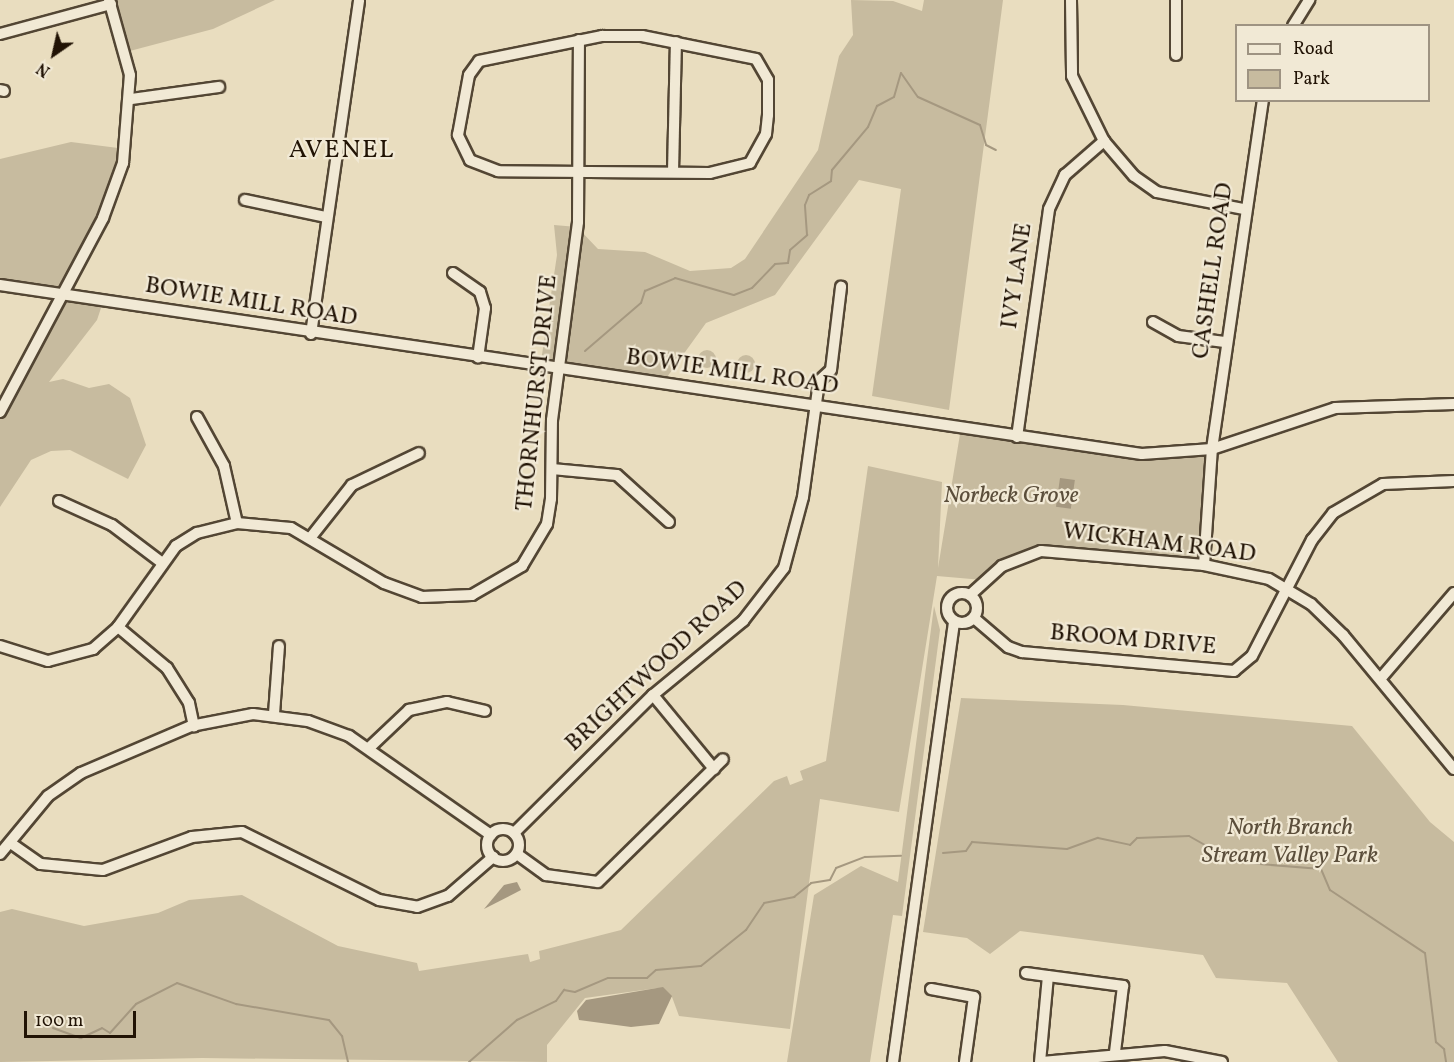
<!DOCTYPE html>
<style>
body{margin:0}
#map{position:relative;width:1454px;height:1062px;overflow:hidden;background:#e9ddbf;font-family:Vollkorn,serif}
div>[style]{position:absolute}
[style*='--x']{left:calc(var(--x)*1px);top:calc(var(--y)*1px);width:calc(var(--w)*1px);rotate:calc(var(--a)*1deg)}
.green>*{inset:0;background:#c7bb9f}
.round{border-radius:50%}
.water>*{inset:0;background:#a59880;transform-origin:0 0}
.stream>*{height:2px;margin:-1px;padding:0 1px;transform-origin:1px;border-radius:1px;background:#a59880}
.roads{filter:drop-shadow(2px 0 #534634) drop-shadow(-2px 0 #534634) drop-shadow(0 2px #534634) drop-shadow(0 -2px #534634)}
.minor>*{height:10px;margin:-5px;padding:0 5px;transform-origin:5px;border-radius:5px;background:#f1e9d5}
.minor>.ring{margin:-5px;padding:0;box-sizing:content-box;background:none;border:10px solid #f1e9d5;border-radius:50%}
span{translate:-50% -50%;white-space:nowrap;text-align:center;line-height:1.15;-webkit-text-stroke:4.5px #f1e9d5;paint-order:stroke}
.street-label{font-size:24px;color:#211305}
.park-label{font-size:24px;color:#5b4e3b;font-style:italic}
.neighbourhood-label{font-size:26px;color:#211305;letter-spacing:1.5px}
.legend{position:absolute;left:1235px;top:24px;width:195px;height:78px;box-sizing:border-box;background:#f1e9d5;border:2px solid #9e9382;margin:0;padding:8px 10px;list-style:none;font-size:18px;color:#211305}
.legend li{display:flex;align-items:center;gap:12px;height:30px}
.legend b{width:30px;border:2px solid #9e9382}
.north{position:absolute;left:24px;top:24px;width:60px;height:60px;-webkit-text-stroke:4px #f1e9d5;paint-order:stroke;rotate:214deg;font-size:16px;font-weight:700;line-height:24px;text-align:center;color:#211305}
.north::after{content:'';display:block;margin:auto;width:21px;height:27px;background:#211305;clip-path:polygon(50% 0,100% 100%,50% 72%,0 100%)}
.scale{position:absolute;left:24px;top:1011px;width:112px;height:27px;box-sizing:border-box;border:3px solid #211305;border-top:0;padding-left:8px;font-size:18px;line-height:21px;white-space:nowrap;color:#211305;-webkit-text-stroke:4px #f1e9d5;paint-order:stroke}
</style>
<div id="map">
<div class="green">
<i style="clip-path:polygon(109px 0,275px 0,213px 29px,126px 52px)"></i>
<i style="clip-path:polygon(851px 0,893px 1px,922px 11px,924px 0,1003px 0,949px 410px,872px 396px,901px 189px,859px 180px,775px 295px,706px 323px,662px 384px,540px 368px,557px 255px,554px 225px,577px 227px,598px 249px,645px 252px,690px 271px,731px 268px,745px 259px,818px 150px,839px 56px,853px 35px)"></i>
<i style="clip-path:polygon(71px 142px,126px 149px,112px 197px,62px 293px,103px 302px,97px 320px,49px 382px,63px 379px,89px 388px,109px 384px,130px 398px,146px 445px,128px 479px,70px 450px,51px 451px,31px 460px,0 507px,0 412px,61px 294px,0 285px,0 159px)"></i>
<i class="round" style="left:698px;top:350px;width:18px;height:18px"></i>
<i class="round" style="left:737px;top:355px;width:18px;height:18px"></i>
<i style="clip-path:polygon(961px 428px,1098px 449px,1212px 449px,1204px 565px,1041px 551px,983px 580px,937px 576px,899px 812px,820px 799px,790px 1029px,679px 1016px,672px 997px,658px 988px,585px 998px,547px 1045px,547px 1062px,202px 1058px,0 1062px,0 912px,12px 909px,84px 926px,158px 913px,189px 900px,242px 895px,338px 946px,417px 963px,419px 971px,528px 954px,530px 962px,540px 959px,539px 951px,621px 930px,774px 781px,787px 776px,790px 785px,803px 780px,800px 771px,826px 761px,868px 466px,942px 482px,938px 568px)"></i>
<i style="clip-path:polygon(934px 606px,940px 630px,902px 916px,893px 915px,870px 1062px,787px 1062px,814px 895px,861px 866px,898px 882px)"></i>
<i style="clip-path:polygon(961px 698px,1123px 705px,1352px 726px,1430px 822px,1454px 842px,1454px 1062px,1338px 1062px,1287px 983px,1216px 978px,1203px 955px,1020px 931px,990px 954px,967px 938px,923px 932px)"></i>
</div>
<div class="water">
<i style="left:1060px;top:478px;width:15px;height:29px;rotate:8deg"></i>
<i style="clip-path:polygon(517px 882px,521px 890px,484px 909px,504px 885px)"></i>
<i style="clip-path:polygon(663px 987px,672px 996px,659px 1024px,631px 1027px,579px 1020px,577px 1011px,586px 1000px)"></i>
</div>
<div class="stream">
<i style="--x:585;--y:351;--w:74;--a:-40.6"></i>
<i style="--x:641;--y:303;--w:13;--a:-72"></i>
<i style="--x:645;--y:291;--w:33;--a:-23"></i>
<i style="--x:675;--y:278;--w:61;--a:16.1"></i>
<i style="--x:734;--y:295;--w:19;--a:-21"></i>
<i style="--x:752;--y:288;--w:33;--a:-46"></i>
<i style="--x:775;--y:264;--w:13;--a:-4"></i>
<i style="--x:788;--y:263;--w:13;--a:-81"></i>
<i style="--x:790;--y:250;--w:23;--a:-41"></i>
<i style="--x:807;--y:235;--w:30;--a:-94"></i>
<i style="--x:805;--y:205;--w:11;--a:-68"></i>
<i style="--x:809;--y:195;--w:26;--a:-32"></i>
<i style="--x:831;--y:181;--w:11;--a:-85"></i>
<i style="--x:832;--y:170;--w:56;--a:-50.1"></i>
<i style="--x:868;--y:127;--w:23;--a:-67"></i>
<i style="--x:877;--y:106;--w:19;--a:-28"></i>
<i style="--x:894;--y:97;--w:25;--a:-74"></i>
<i style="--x:901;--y:73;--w:29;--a:55"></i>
<i style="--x:918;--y:97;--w:68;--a:24.3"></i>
<i style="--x:980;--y:125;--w:21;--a:73"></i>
<i style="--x:986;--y:145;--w:11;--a:27"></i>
<i style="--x:943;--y:853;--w:23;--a:-5"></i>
<i style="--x:966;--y:851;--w:11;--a:-56"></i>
<i style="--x:972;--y:842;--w:95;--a:4.2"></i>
<i style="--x:1067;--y:849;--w:33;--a:-20"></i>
<i style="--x:1098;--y:838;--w:33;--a:12"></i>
<i style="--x:1130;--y:845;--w:10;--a:-45"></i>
<i style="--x:1137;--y:838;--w:52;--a:-2.2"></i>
<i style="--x:1189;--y:836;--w:53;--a:29.5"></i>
<i style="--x:1235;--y:862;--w:86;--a:4.7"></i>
<i style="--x:1321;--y:869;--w:23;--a:67"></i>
<i style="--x:1330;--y:890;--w:114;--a:33.6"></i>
<i style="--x:1425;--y:953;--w:90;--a:83"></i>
<i style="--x:1436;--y:1042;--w:11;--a:41"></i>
<i style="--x:1444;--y:1049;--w:13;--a:81"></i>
<i style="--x:53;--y:1028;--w:30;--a:20"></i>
<i style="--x:81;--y:1038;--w:23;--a:-25"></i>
<i style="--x:102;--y:1028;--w:9;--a:32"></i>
<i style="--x:110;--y:1033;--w:39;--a:-48"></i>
<i style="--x:136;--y:1004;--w:46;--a:-27.1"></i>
<i style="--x:177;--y:983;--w:63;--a:19.6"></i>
<i style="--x:236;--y:1004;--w:94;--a:9.8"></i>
<i style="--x:329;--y:1020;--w:21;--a:51"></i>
<i style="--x:342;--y:1036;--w:27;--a:77"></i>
<i style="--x:469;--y:1062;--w:64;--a:-41.2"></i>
<i style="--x:517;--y:1020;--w:43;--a:-26"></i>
<i style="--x:556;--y:1001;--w:14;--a:-54"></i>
<i style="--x:564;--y:990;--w:11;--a:10"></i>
<i style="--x:575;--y:992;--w:36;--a:-23"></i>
<i style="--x:608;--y:978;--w:39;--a:0"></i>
<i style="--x:647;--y:978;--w:12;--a:-42"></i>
<i style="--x:656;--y:970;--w:45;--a:-5.1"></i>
<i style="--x:701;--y:966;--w:58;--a:-38.7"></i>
<i style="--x:746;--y:930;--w:32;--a:-56"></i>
<i style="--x:764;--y:903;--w:31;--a:-11"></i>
<i style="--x:794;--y:897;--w:22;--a:-39"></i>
<i style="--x:811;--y:883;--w:19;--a:-9"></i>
<i style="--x:830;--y:880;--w:13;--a:-63"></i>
<i style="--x:836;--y:868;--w:31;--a:-21"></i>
<i style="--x:865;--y:857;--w:36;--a:-2"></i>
</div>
<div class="roads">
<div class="minor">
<i style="--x:1071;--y:0;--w:76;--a:89.2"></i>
<i style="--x:1072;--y:76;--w:72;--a:63.8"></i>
<i style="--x:1104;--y:141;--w:46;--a:49.4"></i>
<i style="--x:1134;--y:176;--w:28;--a:35"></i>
<i style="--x:1157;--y:192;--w:89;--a:11.1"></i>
<i style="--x:1293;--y:26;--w:31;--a:-58"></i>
<i style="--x:0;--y:34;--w:115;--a:-15.1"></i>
<i style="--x:602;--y:36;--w:40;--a:0"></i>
<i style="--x:642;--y:36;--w:116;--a:11.4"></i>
<i style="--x:756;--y:59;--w:24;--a:60"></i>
<i style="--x:768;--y:80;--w:35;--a:90"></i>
<i style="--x:768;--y:115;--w:19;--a:96"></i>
<i style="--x:766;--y:134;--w:33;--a:119"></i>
<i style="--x:750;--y:163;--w:41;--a:166"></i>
<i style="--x:710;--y:173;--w:212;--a:-179.5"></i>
<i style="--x:498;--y:171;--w:30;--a:-159"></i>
<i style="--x:470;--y:160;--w:28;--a:-116"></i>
<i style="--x:458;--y:135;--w:61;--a:-79.6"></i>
<i style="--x:469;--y:75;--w:17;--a:-54"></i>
<i style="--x:479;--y:61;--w:126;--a:-11.5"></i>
<i style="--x:1176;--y:55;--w:55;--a:-90"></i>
<i style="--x:0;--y:90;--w:4;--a:14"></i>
<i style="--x:131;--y:99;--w:89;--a:-7.8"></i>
<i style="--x:673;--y:172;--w:130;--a:-88.7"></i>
<i style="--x:245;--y:200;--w:83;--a:11.9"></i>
<i style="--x:453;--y:273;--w:33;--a:35"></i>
<i style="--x:480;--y:292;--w:17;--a:73"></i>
<i style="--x:485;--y:308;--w:50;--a:98"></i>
<i style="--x:0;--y:285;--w:1154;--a:8.42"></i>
<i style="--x:1142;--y:454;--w:70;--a:-4.1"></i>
<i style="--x:1212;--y:449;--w:130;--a:-18.4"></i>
<i style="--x:1335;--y:408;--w:119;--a:-1.9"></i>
<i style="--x:1153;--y:322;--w:29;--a:29"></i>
<i style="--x:1178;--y:336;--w:47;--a:7.3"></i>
<i style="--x:311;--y:334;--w:337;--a:-81.8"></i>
<i style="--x:0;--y:412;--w:220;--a:-62"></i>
<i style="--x:103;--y:218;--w:59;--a:-70"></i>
<i style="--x:123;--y:163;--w:88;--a:-85.5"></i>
<i style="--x:130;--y:75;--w:78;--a:-105.6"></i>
<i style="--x:197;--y:417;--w:56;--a:61.1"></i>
<i style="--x:224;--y:466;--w:58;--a:77.2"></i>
<i style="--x:1017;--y:437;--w:230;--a:-82"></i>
<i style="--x:1049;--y:209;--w:38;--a:-65"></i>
<i style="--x:1065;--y:175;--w:52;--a:-41.1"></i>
<i style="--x:552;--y:469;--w:65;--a:5.3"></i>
<i style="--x:617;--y:475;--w:70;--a:42.1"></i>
<i style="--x:59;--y:501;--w:58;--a:24.4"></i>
<i style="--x:112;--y:525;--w:61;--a:37.1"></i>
<i style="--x:311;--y:537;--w:66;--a:-51.7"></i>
<i style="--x:352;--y:485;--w:74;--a:-25.5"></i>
<i style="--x:1204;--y:565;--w:116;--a:-86.1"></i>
<i style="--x:1212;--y:449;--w:353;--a:-81.7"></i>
<i class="ring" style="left:947px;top:593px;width:20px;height:20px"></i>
<i style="--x:970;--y:595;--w:43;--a:-42.2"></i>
<i style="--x:1002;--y:566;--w:42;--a:-21"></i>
<i style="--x:1041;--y:551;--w:164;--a:4.9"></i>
<i style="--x:1204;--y:565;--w:66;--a:12.2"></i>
<i style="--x:1269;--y:579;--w:49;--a:30.8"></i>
<i style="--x:1311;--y:604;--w:45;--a:44.1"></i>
<i style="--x:1343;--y:635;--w:174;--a:50.4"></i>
<i style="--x:974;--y:618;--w:45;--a:40.5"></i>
<i style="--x:1008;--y:647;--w:15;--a:20"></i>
<i style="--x:1022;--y:652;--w:213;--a:5.1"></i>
<i style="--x:1234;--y:671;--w:23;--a:-40"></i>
<i style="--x:1252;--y:656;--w:131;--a:-62.7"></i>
<i style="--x:1312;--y:540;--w:34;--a:-52"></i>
<i style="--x:1333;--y:513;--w:58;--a:-30.1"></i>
<i style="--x:1383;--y:484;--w:71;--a:-2.4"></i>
<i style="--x:118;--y:627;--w:64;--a:39.9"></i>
<i style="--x:167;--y:668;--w:41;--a:57.8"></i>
<i style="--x:189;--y:703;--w:24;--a:78"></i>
<i style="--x:0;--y:646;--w:50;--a:17.4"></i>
<i style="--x:48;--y:661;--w:47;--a:-14.9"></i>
<i style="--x:93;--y:649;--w:33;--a:-41"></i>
<i style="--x:118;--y:627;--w:100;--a:-54.4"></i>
<i style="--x:176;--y:546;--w:25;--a:-32"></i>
<i style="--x:197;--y:533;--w:41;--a:-14"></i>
<i style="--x:237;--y:523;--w:54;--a:5.3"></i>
<i style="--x:291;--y:528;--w:108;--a:30.6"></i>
<i style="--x:384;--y:583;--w:40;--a:20.2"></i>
<i style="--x:422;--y:597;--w:50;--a:-2.3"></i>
<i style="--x:472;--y:595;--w:58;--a:-30.1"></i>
<i style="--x:522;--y:566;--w:49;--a:-59.2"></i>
<i style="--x:547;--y:524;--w:25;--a:-81"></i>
<i style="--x:551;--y:499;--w:79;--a:-89.3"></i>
<i style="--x:552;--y:420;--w:200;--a:-82.5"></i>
<i style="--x:578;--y:222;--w:182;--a:-89.7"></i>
<i style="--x:1381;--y:678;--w:112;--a:-49.3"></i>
<i style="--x:653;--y:695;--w:96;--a:50.5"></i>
<i style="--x:274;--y:714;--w:68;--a:-85.8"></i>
<i style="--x:370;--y:747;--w:54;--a:-43.5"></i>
<i style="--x:409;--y:710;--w:39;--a:-12"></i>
<i style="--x:447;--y:702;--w:39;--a:13"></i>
<i class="ring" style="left:487px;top:829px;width:22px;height:22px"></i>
<i style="--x:514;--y:833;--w:196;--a:-44.8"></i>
<i style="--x:653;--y:695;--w:117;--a:-39.4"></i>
<i style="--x:743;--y:621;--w:67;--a:-52.3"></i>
<i style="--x:784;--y:568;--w:73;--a:-75"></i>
<i style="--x:803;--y:497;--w:117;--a:-82.1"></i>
<i style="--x:819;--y:381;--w:16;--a:-43"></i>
<i style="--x:831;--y:370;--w:84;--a:-83.1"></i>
<i style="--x:12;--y:844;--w:35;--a:35"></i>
<i style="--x:41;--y:864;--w:62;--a:5.5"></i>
<i style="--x:103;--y:870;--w:95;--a:-20.3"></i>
<i style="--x:192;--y:837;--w:50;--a:-5.7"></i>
<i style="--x:242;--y:832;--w:153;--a:26.4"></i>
<i style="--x:379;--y:900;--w:39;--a:10"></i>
<i style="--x:417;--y:907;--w:33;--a:-20"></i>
<i style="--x:448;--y:896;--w:60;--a:-40.9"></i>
<i style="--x:0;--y:854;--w:75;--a:-50.4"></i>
<i style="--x:48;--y:796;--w:40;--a:-34.9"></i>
<i style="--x:81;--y:773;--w:120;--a:-23.1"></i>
<i style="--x:191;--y:726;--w:63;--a:-11"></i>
<i style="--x:253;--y:714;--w:55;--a:7.3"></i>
<i style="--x:308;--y:721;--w:44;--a:20.1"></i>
<i style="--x:349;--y:736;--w:173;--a:34.9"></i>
<i style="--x:517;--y:854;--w:36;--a:36"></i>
<i style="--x:546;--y:875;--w:52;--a:7.7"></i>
<i style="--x:598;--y:882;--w:175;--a:-44.5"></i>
<i style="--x:1026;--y:973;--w:22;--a:8"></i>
<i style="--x:931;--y:989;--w:44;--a:10.5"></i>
<i style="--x:974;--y:997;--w:66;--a:97.9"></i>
<i style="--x:893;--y:1062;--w:444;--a:-82.1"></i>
<i style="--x:1040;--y:1062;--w:86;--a:-84.7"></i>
<i style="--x:1048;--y:976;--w:76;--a:7.6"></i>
<i style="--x:1123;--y:986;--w:66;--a:96.9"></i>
<i style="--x:1042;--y:1062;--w:123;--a:-5.1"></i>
<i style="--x:1165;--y:1051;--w:58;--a:10.9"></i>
</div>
</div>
<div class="street-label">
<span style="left:1214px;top:271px;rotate:-82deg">CASHELL ROAD</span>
<span style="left:1018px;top:276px;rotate:-82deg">IVY LANE</span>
<span style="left:251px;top:303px;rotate:9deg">BOWIE MILL ROAD</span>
<span style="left:732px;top:373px;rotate:8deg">BOWIE MILL ROAD</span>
<span style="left:538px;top:393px;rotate:-84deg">THORNHURST DRIVE</span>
<span style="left:1159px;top:544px;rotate:7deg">WICKHAM ROAD</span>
<span style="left:1133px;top:641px;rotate:5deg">BROOM DRIVE</span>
<span style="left:657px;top:667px;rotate:-43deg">BRIGHTWOOD ROAD</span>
</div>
<div class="park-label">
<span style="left:1011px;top:497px">Norbeck Grove</span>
<span style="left:1290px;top:843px">North Branch<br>Stream Valley Park</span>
</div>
<div class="neighbourhood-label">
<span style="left:342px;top:151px">AVENEL</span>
</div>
<ul class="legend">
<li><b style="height:8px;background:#f1e9d5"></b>Road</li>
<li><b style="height:16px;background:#c7bb9f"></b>Park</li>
</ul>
<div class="north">N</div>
<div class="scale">100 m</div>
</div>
